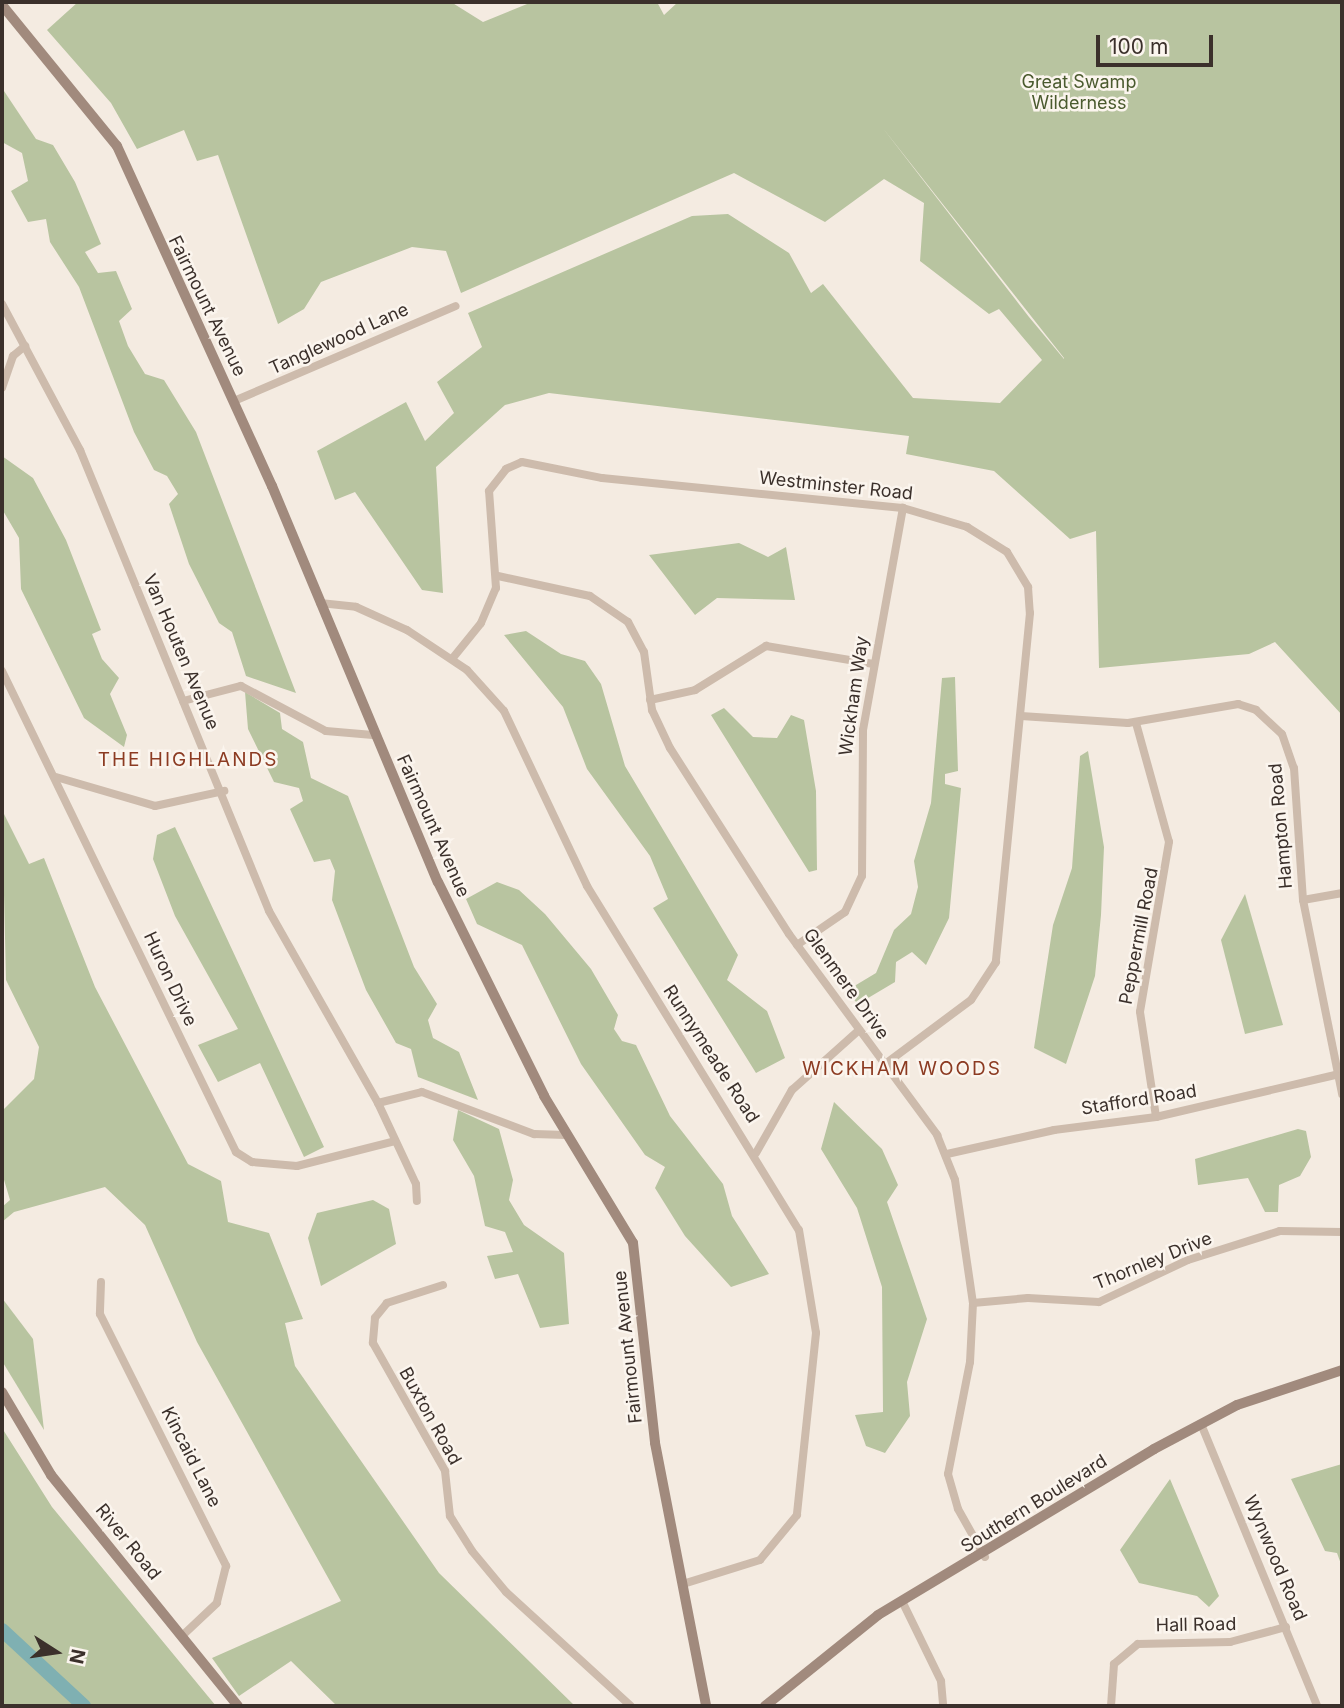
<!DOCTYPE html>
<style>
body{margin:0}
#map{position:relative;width:1344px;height:1708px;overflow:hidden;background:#f4ebe1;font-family:Inter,sans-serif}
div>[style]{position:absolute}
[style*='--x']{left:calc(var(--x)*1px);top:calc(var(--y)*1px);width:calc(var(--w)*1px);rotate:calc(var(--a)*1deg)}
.green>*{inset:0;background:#b8c4a0}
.river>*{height:14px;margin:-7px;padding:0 7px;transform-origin:7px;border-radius:7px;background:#7fb0b2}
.street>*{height:8px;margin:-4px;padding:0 4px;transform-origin:4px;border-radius:4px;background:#cdbbac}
.secondary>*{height:10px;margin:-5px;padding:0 5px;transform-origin:5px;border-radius:5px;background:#a18a7d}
span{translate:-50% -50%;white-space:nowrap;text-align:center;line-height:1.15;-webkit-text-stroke:5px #fbf5ee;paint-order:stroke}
.park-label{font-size:18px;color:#4a5a2e}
.street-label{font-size:18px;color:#3b302b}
.neighbourhood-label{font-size:19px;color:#8c3b22;letter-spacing:2px}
.frame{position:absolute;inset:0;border:4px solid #3b302b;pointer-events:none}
.north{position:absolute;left:21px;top:1617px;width:70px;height:70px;-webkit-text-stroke:5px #fbf5ee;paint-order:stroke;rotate:102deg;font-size:19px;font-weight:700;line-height:28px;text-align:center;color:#3b302b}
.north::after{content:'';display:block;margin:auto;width:24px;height:32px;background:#3b302b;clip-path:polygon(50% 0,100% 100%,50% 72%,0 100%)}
.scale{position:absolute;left:1096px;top:35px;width:117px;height:32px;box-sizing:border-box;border:4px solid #3b302b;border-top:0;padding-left:9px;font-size:21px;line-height:24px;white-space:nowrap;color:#3b302b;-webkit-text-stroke:5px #fbf5ee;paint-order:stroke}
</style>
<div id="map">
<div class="green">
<i style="clip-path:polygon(evenodd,78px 2px,451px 2px,483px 22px,532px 2px,657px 2px,664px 15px,678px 2px,1342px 2px,1342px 715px,1275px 642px,1249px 654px,1099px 668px,1096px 531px,1070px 539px,994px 471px,906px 454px,909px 436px,549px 393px,505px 405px,436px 467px,443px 593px,422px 590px,355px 492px,335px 500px,317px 451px,406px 402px,425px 441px,454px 413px,437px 382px,482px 347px,468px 313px,692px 216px,728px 214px,789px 253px,811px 293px,823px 284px,913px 398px,1000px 403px,1042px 360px,999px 309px,989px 314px,920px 261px,924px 203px,884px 179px,825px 222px,734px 173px,461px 293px,446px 251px,412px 247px,321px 282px,304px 309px,278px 324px,218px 155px,197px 161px,184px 130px,137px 149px,111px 103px,47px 30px,78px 2px,882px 127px,1064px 358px,1064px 359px,1029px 317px,882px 127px)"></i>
<i style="clip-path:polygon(2px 88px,36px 139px,53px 145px,75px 182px,101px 244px,85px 252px,98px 273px,116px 271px,132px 309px,119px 321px,128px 346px,145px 374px,164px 380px,196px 432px,296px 693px,246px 676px,232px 632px,219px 623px,189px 564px,169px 504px,178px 494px,167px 476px,154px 470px,134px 432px,79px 287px,50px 242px,46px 219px,28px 222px,11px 191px,28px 181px,22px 153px,2px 142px)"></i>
<i style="clip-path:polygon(2px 456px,33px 478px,66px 540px,101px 630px,92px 634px,102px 659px,119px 678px,110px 694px,127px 735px,124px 747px,84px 718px,21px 589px,19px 538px,2px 509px)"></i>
<i style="clip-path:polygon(739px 543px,768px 557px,786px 547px,795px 600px,717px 598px,695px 615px,649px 555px)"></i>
<i style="clip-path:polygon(526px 631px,561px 654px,585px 661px,601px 684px,625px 766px,738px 955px,727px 980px,767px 1011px,785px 1058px,756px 1073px,653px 908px,668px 899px,650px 856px,587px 769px,563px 707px,504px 635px)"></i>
<i style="clip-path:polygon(955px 677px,958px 771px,945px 774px,945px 784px,961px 788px,949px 918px,926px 965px,912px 952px,896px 962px,895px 982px,858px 1004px,846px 991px,876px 973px,894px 930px,911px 914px,918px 887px,914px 861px,931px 803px,942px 678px)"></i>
<i style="clip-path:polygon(245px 692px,280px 713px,282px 729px,303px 742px,311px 778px,348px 796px,414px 967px,437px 1004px,428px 1020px,433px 1038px,459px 1052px,478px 1100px,418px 1077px,411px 1049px,396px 1043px,366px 990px,332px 900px,335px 871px,330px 859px,314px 862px,290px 809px,303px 801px,299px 788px,274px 782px,248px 729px)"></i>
<i style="clip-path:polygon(724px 708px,753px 737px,777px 738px,791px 715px,804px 720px,816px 791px,817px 870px,809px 872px,711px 715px)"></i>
<i style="clip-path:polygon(1088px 751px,1104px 847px,1101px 915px,1095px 976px,1066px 1064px,1034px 1048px,1053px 925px,1072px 868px,1080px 756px)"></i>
<i style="clip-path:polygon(2px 810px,29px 864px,44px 858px,95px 987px,188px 1164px,221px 1181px,228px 1222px,269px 1233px,303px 1319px,285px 1323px,295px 1366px,439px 1573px,575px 1706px,337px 1706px,291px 1661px,239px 1696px,212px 1658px,341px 1601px,197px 1342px,145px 1225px,105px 1187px,14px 1212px,2px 1222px,2px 1207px,10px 1200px,2px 1173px,2px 1111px,34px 1079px,39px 1047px,6px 980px)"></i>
<i style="clip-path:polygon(175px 827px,324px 1147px,304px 1157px,260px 1063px,218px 1082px,198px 1045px,238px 1029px,175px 916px,153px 859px,157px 835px)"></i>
<i style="clip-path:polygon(497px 882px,519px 890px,545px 914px,591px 969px,618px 1015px,614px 1029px,622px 1041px,636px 1045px,670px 1116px,723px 1184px,732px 1216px,769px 1274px,731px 1287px,685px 1236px,655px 1188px,665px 1167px,645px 1155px,581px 1064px,522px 945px,477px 924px,466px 899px)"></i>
<i style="clip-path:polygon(1245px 894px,1283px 1025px,1245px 1034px,1221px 940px)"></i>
<i style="clip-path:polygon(834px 1102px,882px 1149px,898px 1185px,887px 1202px,927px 1319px,907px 1382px,910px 1416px,885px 1453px,866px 1446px,855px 1415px,883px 1412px,882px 1287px,857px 1208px,821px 1149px)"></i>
<i style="clip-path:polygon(458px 1110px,499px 1129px,513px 1180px,509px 1200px,524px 1225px,564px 1253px,569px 1324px,540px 1328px,518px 1274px,495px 1279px,487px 1256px,513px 1252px,505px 1232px,485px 1226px,474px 1176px,453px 1140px)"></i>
<i style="clip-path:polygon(1298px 1129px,1306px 1131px,1311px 1157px,1300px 1176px,1279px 1185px,1278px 1212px,1265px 1212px,1248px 1178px,1198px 1185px,1195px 1159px)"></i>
<i style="clip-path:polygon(373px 1200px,389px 1209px,396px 1244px,321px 1286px,308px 1238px,317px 1213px)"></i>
<i style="clip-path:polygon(2px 1298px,33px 1339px,44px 1430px,2px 1361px)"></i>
<i style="clip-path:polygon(2px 1428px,52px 1507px,216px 1706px,2px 1706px)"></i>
<i style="clip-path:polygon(1342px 1464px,1342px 1567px,1337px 1553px,1325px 1551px,1291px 1479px)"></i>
<i style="clip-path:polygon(1170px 1479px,1219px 1596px,1209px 1607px,1197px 1596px,1139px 1583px,1120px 1550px)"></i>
</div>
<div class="river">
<i style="--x:2;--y:1630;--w:112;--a:42.8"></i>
</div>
<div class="street">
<i style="--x:2;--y:304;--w:166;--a:61.9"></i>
<i style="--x:80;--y:450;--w:498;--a:67.7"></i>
<i style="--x:269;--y:911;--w:221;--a:60.4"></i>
<i style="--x:378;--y:1103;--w:89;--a:64.9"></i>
<i style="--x:416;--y:1184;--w:17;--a:87"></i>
<i style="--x:2;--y:388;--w:34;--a:-71"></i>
<i style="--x:13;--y:356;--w:16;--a:-40"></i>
<i style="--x:234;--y:401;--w:241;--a:-23.2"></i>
<i style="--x:498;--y:576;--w:94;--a:12.3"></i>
<i style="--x:590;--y:596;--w:46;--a:34.4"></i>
<i style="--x:628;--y:622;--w:34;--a:62"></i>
<i style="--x:644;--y:652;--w:59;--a:82.1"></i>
<i style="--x:652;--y:710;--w:42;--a:64.7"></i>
<i style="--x:670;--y:748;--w:221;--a:57.4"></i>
<i style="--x:789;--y:934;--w:250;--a:53.6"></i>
<i style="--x:937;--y:1135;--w:48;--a:68.2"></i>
<i style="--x:955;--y:1180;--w:124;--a:81.7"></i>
<i style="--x:973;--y:1303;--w:59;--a:92.9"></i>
<i style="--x:970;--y:1362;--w:114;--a:101.1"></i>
<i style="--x:948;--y:1474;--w:36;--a:74"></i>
<i style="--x:958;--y:1509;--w:55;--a:60.6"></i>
<i style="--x:320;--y:603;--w:36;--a:6"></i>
<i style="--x:356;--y:607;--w:56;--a:24.3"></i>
<i style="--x:407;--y:630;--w:72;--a:33.7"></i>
<i style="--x:467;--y:670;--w:55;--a:47.9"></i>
<i style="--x:504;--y:711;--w:194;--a:64.6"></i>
<i style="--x:587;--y:886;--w:404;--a:58.4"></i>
<i style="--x:799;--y:1230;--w:104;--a:80.6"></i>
<i style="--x:816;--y:1333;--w:183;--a:96"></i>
<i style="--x:797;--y:1515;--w:58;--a:129.4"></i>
<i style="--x:760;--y:1560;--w:77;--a:162.7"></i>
<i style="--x:452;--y:659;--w:46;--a:-51.1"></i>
<i style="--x:481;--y:623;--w:38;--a:-67"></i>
<i style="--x:496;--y:588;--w:97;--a:-94.1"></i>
<i style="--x:489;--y:491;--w:28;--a:-52"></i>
<i style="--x:506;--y:469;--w:17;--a:-24"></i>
<i style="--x:522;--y:462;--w:82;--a:11.3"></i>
<i style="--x:602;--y:478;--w:302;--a:5.7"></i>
<i style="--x:903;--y:508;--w:67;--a:16.5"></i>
<i style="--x:967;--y:527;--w:47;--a:32"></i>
<i style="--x:1007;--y:552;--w:41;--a:59"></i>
<i style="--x:1028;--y:587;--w:26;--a:86"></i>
<i style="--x:1030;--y:613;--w:351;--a:95.6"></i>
<i style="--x:996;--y:962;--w:45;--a:123.3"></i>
<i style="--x:971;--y:1000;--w:107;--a:143.3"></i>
<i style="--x:2;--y:671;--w:535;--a:64.06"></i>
<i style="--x:236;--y:1152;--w:19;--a:32"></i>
<i style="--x:252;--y:1162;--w:45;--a:5.1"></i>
<i style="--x:297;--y:1166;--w:101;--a:-14.3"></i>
<i style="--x:650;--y:700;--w:46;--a:-12.5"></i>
<i style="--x:695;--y:690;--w:84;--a:-31.8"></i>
<i style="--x:766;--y:646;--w:109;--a:9.5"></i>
<i style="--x:183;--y:701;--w:60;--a:-14.5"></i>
<i style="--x:241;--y:686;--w:96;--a:27.9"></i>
<i style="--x:326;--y:731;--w:47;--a:4.9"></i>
<i style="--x:1021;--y:716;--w:107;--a:3.7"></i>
<i style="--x:1128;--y:723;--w:112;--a:-9.8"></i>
<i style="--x:1238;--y:704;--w:19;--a:18"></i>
<i style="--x:1256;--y:710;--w:35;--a:43"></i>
<i style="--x:1282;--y:734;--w:36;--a:71"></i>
<i style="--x:1294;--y:768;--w:132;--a:86.1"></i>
<i style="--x:1303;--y:900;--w:198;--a:78.6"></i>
<i style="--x:1136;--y:723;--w:123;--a:74.5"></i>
<i style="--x:1169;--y:842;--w:172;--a:99.7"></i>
<i style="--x:1140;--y:1012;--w:106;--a:81.3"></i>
<i style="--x:56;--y:777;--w:103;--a:16.3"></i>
<i style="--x:155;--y:806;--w:71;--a:-12.3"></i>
<i style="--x:1303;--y:900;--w:40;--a:-10"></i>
<i style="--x:797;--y:945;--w:58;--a:-34.5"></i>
<i style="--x:845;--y:912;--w:40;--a:-65"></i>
<i style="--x:862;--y:876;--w:146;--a:-89.6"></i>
<i style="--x:863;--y:730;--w:226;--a:-79.8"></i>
<i style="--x:378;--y:1103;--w:45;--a:-14"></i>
<i style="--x:422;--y:1092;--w:120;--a:20.6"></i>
<i style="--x:534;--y:1134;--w:32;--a:2"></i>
<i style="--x:756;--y:1153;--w:73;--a:-60.3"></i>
<i style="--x:792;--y:1090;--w:90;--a:-41.8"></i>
<i style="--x:947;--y:1154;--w:110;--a:-12.6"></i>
<i style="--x:1054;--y:1130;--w:103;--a:-7.3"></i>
<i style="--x:1156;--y:1117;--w:184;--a:-13.2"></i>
<i style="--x:101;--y:1282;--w:32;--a:92"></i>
<i style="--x:100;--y:1314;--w:282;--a:63.4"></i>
<i style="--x:226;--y:1566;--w:38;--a:104"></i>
<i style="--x:217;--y:1603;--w:48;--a:136.7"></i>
<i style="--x:443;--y:1285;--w:59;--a:162.2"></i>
<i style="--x:387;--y:1303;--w:19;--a:129"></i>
<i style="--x:375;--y:1318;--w:25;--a:95"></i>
<i style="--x:373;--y:1343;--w:147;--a:60.6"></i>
<i style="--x:445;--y:1471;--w:45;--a:83.7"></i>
<i style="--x:450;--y:1516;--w:41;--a:57.8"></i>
<i style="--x:472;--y:1551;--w:53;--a:50.3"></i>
<i style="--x:506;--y:1592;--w:169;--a:42.4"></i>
<i style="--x:973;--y:1303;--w:55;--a:-5.2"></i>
<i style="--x:1028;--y:1298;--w:71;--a:3.2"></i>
<i style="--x:1099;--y:1302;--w:98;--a:-25.3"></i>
<i style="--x:1188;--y:1260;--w:96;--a:-17.5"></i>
<i style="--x:1280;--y:1231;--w:62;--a:0.9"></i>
<i style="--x:1201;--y:1424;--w:305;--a:67.6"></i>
<i style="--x:902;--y:1601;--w:89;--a:64"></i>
<i style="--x:941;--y:1681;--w:25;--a:85"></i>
<i style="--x:1111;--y:1706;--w:42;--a:-85.9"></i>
<i style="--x:1114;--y:1664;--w:31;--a:-40"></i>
<i style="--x:1138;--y:1644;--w:92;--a:-1.2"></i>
<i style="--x:1230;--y:1642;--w:58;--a:-15"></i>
</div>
<div class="secondary">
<i style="--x:2;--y:5;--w:182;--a:50.8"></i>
<i style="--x:117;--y:146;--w:374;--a:65.5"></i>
<i style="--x:272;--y:486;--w:429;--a:67.3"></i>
<i style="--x:438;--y:882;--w:239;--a:63.6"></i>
<i style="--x:544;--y:1096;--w:172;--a:58.8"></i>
<i style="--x:633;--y:1243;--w:201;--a:83.7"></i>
<i style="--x:655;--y:1443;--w:268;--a:79"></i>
<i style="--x:2;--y:1392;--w:96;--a:59.4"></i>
<i style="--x:51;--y:1475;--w:297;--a:51"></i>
<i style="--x:765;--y:1706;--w:145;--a:-38.8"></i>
<i style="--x:878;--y:1615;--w:322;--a:-31"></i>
<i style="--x:1154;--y:1449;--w:94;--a:-27.9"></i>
<i style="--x:1237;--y:1405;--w:111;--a:-18.4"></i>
</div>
<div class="park-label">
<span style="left:1079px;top:93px">Great Swamp<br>Wilderness</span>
</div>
<div class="street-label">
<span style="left:207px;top:306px;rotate:64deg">Fairmount Avenue</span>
<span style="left:339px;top:339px;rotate:-24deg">Tanglewood Lane</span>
<span style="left:836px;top:486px;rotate:6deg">Westminster Road</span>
<span style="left:181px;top:652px;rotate:67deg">Van Houten Avenue</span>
<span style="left:854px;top:696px;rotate:-82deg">Wickham Way</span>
<span style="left:433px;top:826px;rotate:66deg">Fairmount Avenue</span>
<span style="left:1281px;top:826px;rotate:-95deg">Hampton Road</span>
<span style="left:1139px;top:936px;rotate:-79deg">Peppermill Road</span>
<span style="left:170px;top:979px;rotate:65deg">Huron Drive</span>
<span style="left:846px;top:984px;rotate:54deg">Glenmere Drive</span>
<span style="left:711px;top:1054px;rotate:57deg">Runnymeade Road</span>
<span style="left:1139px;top:1100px;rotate:-9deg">Stafford Road</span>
<span style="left:1153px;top:1261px;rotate:-22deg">Thornley Drive</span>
<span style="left:628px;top:1347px;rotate:-96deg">Fairmount Avenue</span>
<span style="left:430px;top:1416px;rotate:61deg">Buxton Road</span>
<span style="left:191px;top:1457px;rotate:63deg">Kincaid Lane</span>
<span style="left:1034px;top:1504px;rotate:-32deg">Southern Boulevard</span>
<span style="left:128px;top:1542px;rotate:51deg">River Road</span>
<span style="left:1275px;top:1558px;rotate:67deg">Wynwood Road</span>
<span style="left:1196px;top:1625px;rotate:-1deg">Hall Road</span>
</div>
<div class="neighbourhood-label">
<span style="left:188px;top:760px">THE HIGHLANDS</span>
<span style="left:902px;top:1069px">WICKHAM WOODS</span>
</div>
<div class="frame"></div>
<div class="north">N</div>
<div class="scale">100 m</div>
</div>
